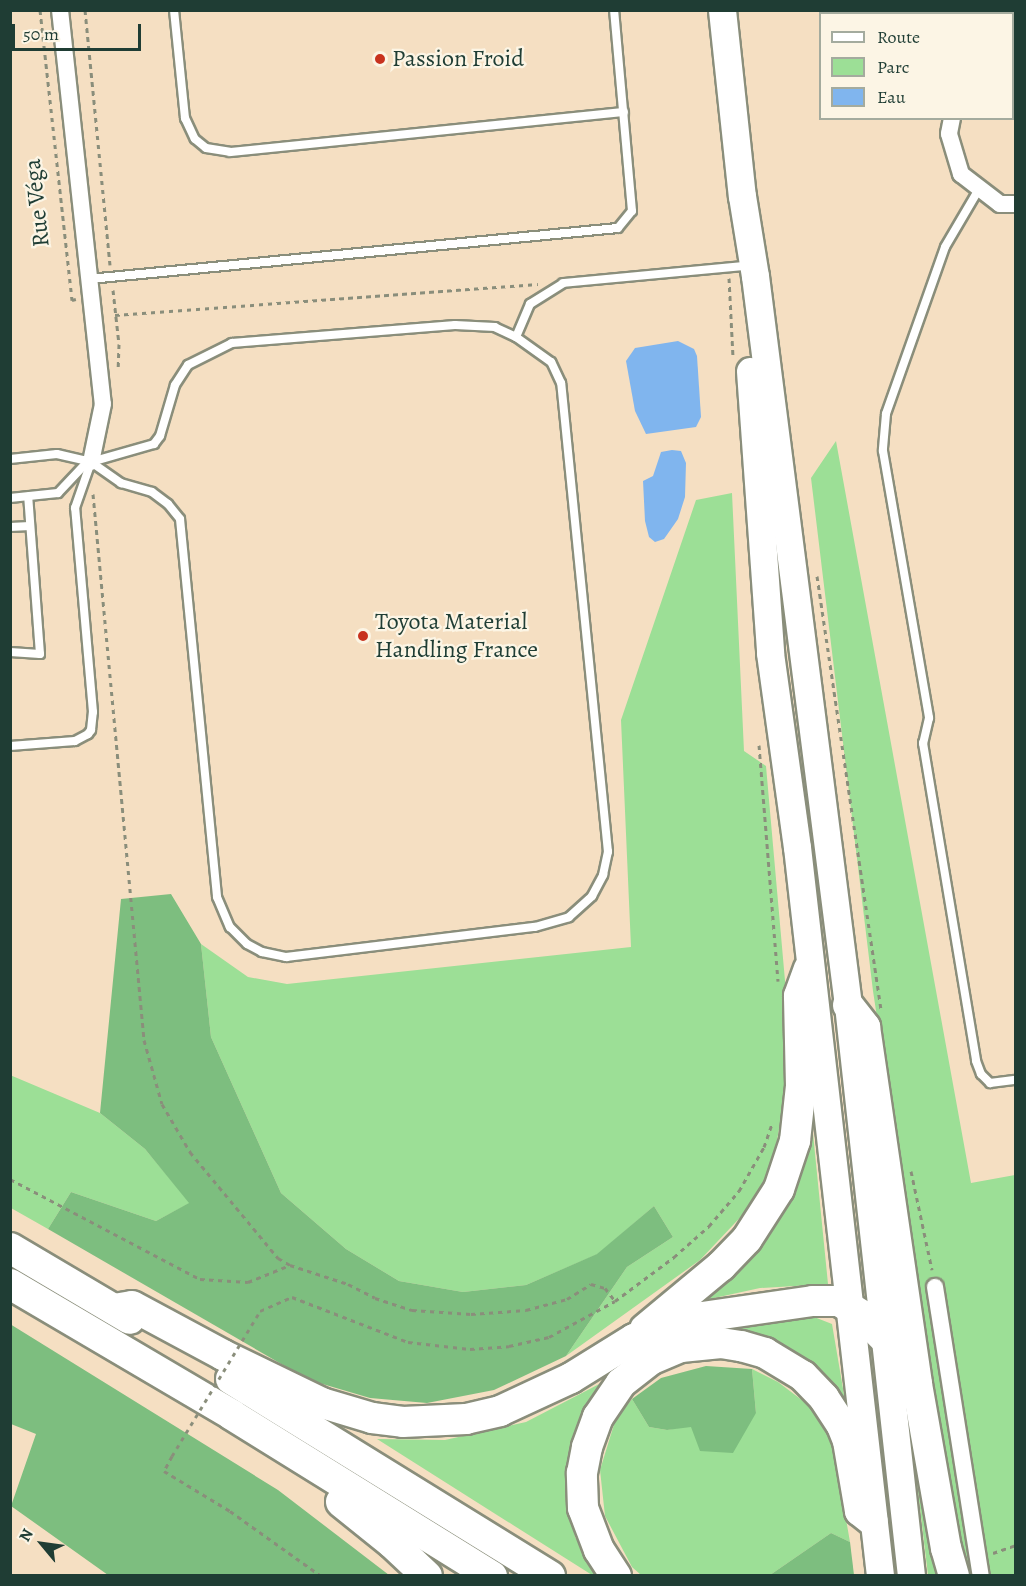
<!DOCTYPE html>
<meta charset="utf-8">
<style>
body{margin:0}
#map{position:relative;width:1026px;height:1586px;overflow:hidden;background:#f5dfc2;font-family:Alegreya,serif}
div>[style]{position:absolute}
[style*='--x']{left:calc(var(--x)*1px);top:calc(var(--y)*1px);width:calc(var(--w)*1px);rotate:calc(var(--a)*1deg)}
.green>*{inset:0;background:#9cdf96}
.forest>*{inset:0;background:#7dbe7f}
.water>*{inset:0;background:#80b5ee}
.path>*{height:3px;margin-top:-1.5px;transform-origin:0;background:repeating-linear-gradient(90deg,#8a8e7b 0 4.5px,transparent 0 9px)}
.roads{filter:drop-shadow(2px 0 #8a8e7b) drop-shadow(-2px 0 #8a8e7b) drop-shadow(0 2px #8a8e7b) drop-shadow(0 -2px #8a8e7b)}
.lane>*{height:8px;margin:-4px;padding:0 4px;transform-origin:4px;border-radius:4px;background:#fff}
.street>*{height:16px;margin:-8px;padding:0 8px;transform-origin:8px;border-radius:8px;background:#fff}
.primary>*{height:27px;margin:-13.5px;padding:0 13.5px;transform-origin:13.5px;border-radius:13.5px;background:#fff}
.highway>*{height:30px;margin:-15px;padding:0 15px;transform-origin:15px;border-radius:15px;background:#fff}
.path-bridge>*{height:3px;margin-top:-1.5px;transform-origin:0;background:repeating-linear-gradient(90deg,#8a8e7b 0 4.5px,transparent 0 9px)}
.dots>*{width:16px;height:16px;translate:-50% -50%;box-sizing:border-box;border:3px solid #fcf5e5;border-radius:50%}
span{translate:-50% -50%;white-space:nowrap;text-align:center;line-height:1.15;-webkit-text-stroke:4.5px #fcf5e5;paint-order:stroke}
.poi-label{font-size:24px;color:#1f3d34}
.left{translate:0 -50%;text-align:left}
.street-label{font-size:24px;color:#1f3d34}
.frame{position:absolute;inset:0;border:12px solid #1f3d34;pointer-events:none}
.legend{position:absolute;left:819px;top:12px;width:195px;height:108px;box-sizing:border-box;background:#fcf5e5;border:2px solid #a4ab9e;margin:0;padding:8px 10px;list-style:none;font-size:18px;color:#1f3d34}
.legend li{display:flex;align-items:center;gap:12px;height:30px}
.legend b{width:30px;border:2px solid #a4ab9e}
.north{position:absolute;left:12px;top:1514px;width:60px;height:60px;-webkit-text-stroke:4px #fcf5e5;paint-order:stroke;rotate:299deg;font-size:16px;font-weight:700;line-height:24px;text-align:center;color:#1f3d34}
.north::after{content:'';display:block;margin:auto;width:21px;height:27px;background:#1f3d34;clip-path:polygon(50% 0,100% 100%,50% 72%,0 100%)}
.scale{position:absolute;left:12px;top:24px;width:129px;height:27px;box-sizing:border-box;border:3px solid #1f3d34;border-top:0;padding-left:8px;font-size:18px;line-height:21px;white-space:nowrap;color:#1f3d34;-webkit-text-stroke:4px #fcf5e5;paint-order:stroke}
</style>
<div id="map">
<div class="green">
<i style="clip-path:polygon(836px 441px,971px 1183px,1015px 1175px,1015px 1575px,967px 1575px,933px 1387px,873px 991px,811px 478px)"></i>
<i style="clip-path:polygon(732px 493px,744px 751px,766px 766px,786px 992px,789px 1075px,773px 1162px,751px 1206px,700px 1260px,566px 1356px,627px 1267px,673px 1237px,654px 1206px,598px 1254px,526px 1285px,463px 1292px,399px 1281px,346px 1249px,281px 1193px,211px 1037px,201px 944px,248px 977px,287px 984px,631px 947px,621px 720px,696px 500px)"></i>
<i style="clip-path:polygon(10px 1075px,100px 1113px,145px 1149px,190px 1203px,156px 1221px,71px 1192px,48px 1229px,11px 1208px)"></i>
<i style="clip-path:polygon(811px 1113px,828px 1284px,760px 1288px,687px 1304px)"></i>
<i style="clip-path:polygon(809px 1315px,832px 1324px,847px 1412px,834px 1392px,677px 1335px)"></i>
<i style="clip-path:polygon(899px 1334px,945px 1575px,928px 1575px)"></i>
<i style="clip-path:polygon(752px 1369px,778px 1382px,811px 1407px,832px 1439px,850px 1542px,831px 1533px,770px 1575px,641px 1575px,632px 1567px,605px 1516px,600px 1470px,616px 1418px,632px 1399px,649px 1427px,667px 1430px,756px 1413px)"></i>
<i style="clip-path:polygon(607px 1380px,570px 1481px,575px 1537px,601px 1575px,592px 1575px,377px 1439px,445px 1440px,526px 1422px)"></i>
</div>
<div class="forest">
<i style="clip-path:polygon(171px 894px,201px 944px,211px 1037px,281px 1193px,346px 1249px,399px 1281px,463px 1292px,526px 1285px,597px 1254px,654px 1206px,673px 1237px,627px 1267px,566px 1356px,494px 1390px,427px 1403px,370px 1398px,309px 1380px,48px 1229px,71px 1192px,156px 1221px,189px 1203px,145px 1149px,100px 1113px,121px 899px)"></i>
<i style="clip-path:polygon(10px 1324px,278px 1490px,389px 1575px,108px 1575px,11px 1506px,36px 1434px,11px 1424px)"></i>
<i style="clip-path:polygon(706px 1366px,752px 1369px,756px 1413px,733px 1453px,700px 1451px,691px 1427px,667px 1430px,649px 1427px,632px 1399px,661px 1378px)"></i>
<i style="clip-path:polygon(831px 1533px,850px 1542px,854px 1575px,770px 1575px)"></i>
</div>
<div class="water">
<i style="clip-path:polygon(678px 341px,694px 349px,697px 356px,701px 417px,696px 427px,646px 434px,635px 411px,626px 361px,635px 348px)"></i>
<i style="clip-path:polygon(672px 450px,681px 451px,686px 463px,685px 497px,678px 519px,664px 539px,655px 542px,649px 537px,645px 521px,643px 481px,653px 476px,661px 452px)"></i>
</div>
<div class="path">
<i style="--x:40;--y:10;--w:292;--a:83.7"></i>
<i style="--x:72;--y:300;--w:4;--a:-14"></i>
<i style="--x:85;--y:10;--w:256;--a:84.4"></i>
<i style="--x:729;--y:278;--w:80;--a:87.1"></i>
<i style="--x:113;--y:290;--w:54;--a:83.7"></i>
<i style="--x:119;--y:344;--w:26;--a:92"></i>
<i style="--x:115;--y:315;--w:424;--a:-4.2"></i>
<i style="--x:93;--y:494;--w:548;--a:84.66"></i>
<i style="--x:144;--y:1040;--w:66;--a:74.3"></i>
<i style="--x:162;--y:1104;--w:56;--a:59.7"></i>
<i style="--x:190;--y:1152;--w:138;--a:50.3"></i>
<i style="--x:278;--y:1258;--w:14;--a:30"></i>
<i style="--x:290;--y:1265;--w:61;--a:18.1"></i>
<i style="--x:348;--y:1284;--w:30;--a:27"></i>
<i style="--x:375;--y:1298;--w:39;--a:18"></i>
<i style="--x:412;--y:1310;--w:59;--a:3.9"></i>
<i style="--x:471;--y:1314;--w:55;--a:-4.2"></i>
<i style="--x:526;--y:1310;--w:42;--a:-15"></i>
<i style="--x:567;--y:1299;--w:28;--a:-32"></i>
<i style="--x:591;--y:1284;--w:15;--a:16"></i>
<i style="--x:605;--y:1288;--w:16;--a:52"></i>
<i style="--x:817;--y:576;--w:437;--a:81.6"></i>
<i style="--x:759;--y:745;--w:237;--a:85.4"></i>
<i style="--x:911;--y:1171;--w:101;--a:78"></i>
<i style="--x:10;--y:1179;--w:215;--a:27.8"></i>
<i style="--x:200;--y:1279;--w:48;--a:3.6"></i>
<i style="--x:248;--y:1282;--w:45;--a:-22"></i>
<i style="--x:260;--y:1311;--w:35;--a:-24"></i>
<i style="--x:292;--y:1297;--w:124;--a:21.2"></i>
<i style="--x:408;--y:1342;--w:62;--a:6.4"></i>
<i style="--x:470;--y:1349;--w:39;--a:-4"></i>
<i style="--x:509;--y:1346;--w:41;--a:-12.7"></i>
<i style="--x:549;--y:1337;--w:75;--a:-28.6"></i>
<i style="--x:615;--y:1301;--w:74;--a:-36.7"></i>
<i style="--x:674;--y:1257;--w:47;--a:-41.5"></i>
<i style="--x:709;--y:1226;--w:46;--a:-49.4"></i>
<i style="--x:739;--y:1191;--w:51;--a:-60.4"></i>
<i style="--x:764;--y:1147;--w:24;--a:-71"></i>
<i style="--x:172;--y:1456;--w:17;--a:118"></i>
<i style="--x:164;--y:1471;--w:77;--a:31.2"></i>
<i style="--x:230;--y:1511;--w:112;--a:35.5"></i>
<i style="--x:993;--y:1553;--w:24;--a:-19"></i>
</div>
<div class="roads">
<div class="lane">
<i style="--x:174;--y:10;--w:109;--a:84.2"></i>
<i style="--x:185;--y:118;--w:23;--a:65"></i>
<i style="--x:195;--y:139;--w:14;--a:39"></i>
<i style="--x:206;--y:148;--w:24;--a:9"></i>
<i style="--x:230;--y:152;--w:396;--a:-5.8"></i>
<i style="--x:979;--y:189;--w:67;--a:120.4"></i>
<i style="--x:945;--y:247;--w:177;--a:109.5"></i>
<i style="--x:886;--y:414;--w:37;--a:95"></i>
<i style="--x:883;--y:451;--w:271;--a:80.2"></i>
<i style="--x:929;--y:718;--w:26;--a:103"></i>
<i style="--x:923;--y:743;--w:322;--a:80.5"></i>
<i style="--x:976;--y:1061;--w:14;--a:69"></i>
<i style="--x:981;--y:1074;--w:13;--a:45"></i>
<i style="--x:990;--y:1083;--w:26;--a:-7"></i>
<i style="--x:89;--y:279;--w:531;--a:-5.51"></i>
<i style="--x:618;--y:228;--w:22;--a:-51"></i>
<i style="--x:632;--y:211;--w:202;--a:-95.1"></i>
<i style="--x:516;--y:337;--w:36;--a:-67"></i>
<i style="--x:530;--y:304;--w:39;--a:-32"></i>
<i style="--x:563;--y:283;--w:180;--a:-5.4"></i>
<i style="--x:10;--y:459;--w:47;--a:-6.1"></i>
<i style="--x:57;--y:454;--w:35;--a:13"></i>
<i style="--x:91;--y:462;--w:37;--a:35"></i>
<i style="--x:121;--y:483;--w:32;--a:16"></i>
<i style="--x:152;--y:492;--w:20;--a:37"></i>
<i style="--x:168;--y:504;--w:19;--a:51"></i>
<i style="--x:180;--y:519;--w:380;--a:84.4"></i>
<i style="--x:217;--y:897;--w:33;--a:67"></i>
<i style="--x:230;--y:927;--w:24;--a:45"></i>
<i style="--x:247;--y:944;--w:17;--a:28"></i>
<i style="--x:262;--y:952;--w:25;--a:12"></i>
<i style="--x:286;--y:957;--w:251;--a:-6.9"></i>
<i style="--x:535;--y:927;--w:35;--a:-16"></i>
<i style="--x:569;--y:917;--w:31;--a:-42"></i>
<i style="--x:592;--y:896;--w:24;--a:-62"></i>
<i style="--x:603;--y:875;--w:24;--a:-78"></i>
<i style="--x:608;--y:852;--w:471;--a:-95.7"></i>
<i style="--x:561;--y:383;--w:23;--a:-115"></i>
<i style="--x:551;--y:362;--w:43;--a:-144.5"></i>
<i style="--x:516;--y:337;--w:23;--a:-155"></i>
<i style="--x:495;--y:327;--w:40;--a:-177.1"></i>
<i style="--x:455;--y:325;--w:224;--a:175.4"></i>
<i style="--x:232;--y:343;--w:49;--a:153.4"></i>
<i style="--x:188;--y:365;--w:24;--a:123"></i>
<i style="--x:175;--y:385;--w:53;--a:106.4"></i>
<i style="--x:160;--y:436;--w:10;--a:127"></i>
<i style="--x:154;--y:444;--w:66;--a:164.1"></i>
<i style="--x:10;--y:498;--w:48;--a:-5.9"></i>
<i style="--x:58;--y:493;--w:44;--a:-46.8"></i>
<i style="--x:10;--y:527;--w:20;--a:-3"></i>
<i style="--x:10;--y:652;--w:30;--a:4"></i>
<i style="--x:40;--y:654;--w:158;--a:-94.3"></i>
<i style="--x:10;--y:746;--w:65;--a:-4.4"></i>
<i style="--x:75;--y:741;--w:15;--a:-28"></i>
<i style="--x:88;--y:734;--w:5;--a:-53"></i>
<i style="--x:91;--y:730;--w:18;--a:-84"></i>
<i style="--x:93;--y:712;--w:205;--a:-95"></i>
<i style="--x:75;--y:508;--w:49;--a:-70.8"></i>
</div>
<div class="street">
<i style="--x:60;--y:10;--w:396;--a:83.8"></i>
<i style="--x:103;--y:404;--w:59;--a:101.7"></i>
<i style="--x:983;--y:14;--w:4;--a:-76"></i>
<i style="--x:952;--y:118;--w:16;--a:101"></i>
<i style="--x:949;--y:134;--w:42;--a:73.3"></i>
<i style="--x:961;--y:174;--w:49;--a:37.6"></i>
<i style="--x:1000;--y:204;--w:16;--a:0"></i>
<i style="--x:935;--y:1287;--w:293;--a:81"></i>
</div>
<div class="primary">
<i style="--x:722;--y:10;--w:187;--a:83.9"></i>
<i style="--x:742;--y:196;--w:81;--a:80.8"></i>
<i style="--x:755;--y:276;--w:735;--a:82.73"></i>
<i style="--x:848;--y:1005;--w:574;--a:83.7"></i>
<i style="--x:750;--y:371;--w:283;--a:85.9"></i>
<i style="--x:770;--y:653;--w:196;--a:82.1"></i>
<i style="--x:797;--y:847;--w:734;--a:83.5"></i>
</div>
<div class="highway">
<i style="--x:848;--y:1005;--w:28;--a:52"></i>
<i style="--x:865;--y:1027;--w:361;--a:81.7"></i>
<i style="--x:917;--y:1384;--w:167;--a:80"></i>
<i style="--x:946;--y:1548;--w:29;--a:74"></i>
<i style="--x:10;--y:1248;--w:139;--a:30.6"></i>
<i style="--x:10;--y:1284;--w:258;--a:30.5"></i>
<i style="--x:232;--y:1415;--w:306;--a:31.8"></i>
<i style="--x:114;--y:1309;--w:18;--a:-9"></i>
<i style="--x:132;--y:1306;--w:103;--a:28.3"></i>
<i style="--x:223;--y:1355;--w:110;--a:25.9"></i>
<i style="--x:322;--y:1403;--w:52;--a:16.7"></i>
<i style="--x:372;--y:1418;--w:31;--a:7"></i>
<i style="--x:403;--y:1422;--w:63;--a:-2.7"></i>
<i style="--x:466;--y:1419;--w:35;--a:-13"></i>
<i style="--x:500;--y:1411;--w:78;--a:-24.9"></i>
<i style="--x:571;--y:1378;--w:74;--a:-31.8"></i>
<i style="--x:634;--y:1339;--w:71;--a:-17.9"></i>
<i style="--x:702;--y:1317;--w:112;--a:-8.2"></i>
<i style="--x:813;--y:1301;--w:26;--a:0"></i>
<i style="--x:839;--y:1301;--w:26;--a:32"></i>
<i style="--x:861;--y:1315;--w:34;--a:45"></i>
<i style="--x:645;--y:1329;--w:99;--a:-39.7"></i>
<i style="--x:721;--y:1266;--w:37;--a:-46"></i>
<i style="--x:747;--y:1239;--w:59;--a:-57.4"></i>
<i style="--x:779;--y:1189;--w:51;--a:-71.6"></i>
<i style="--x:795;--y:1141;--w:55;--a:-83.8"></i>
<i style="--x:801;--y:1086;--w:90;--a:-91.3"></i>
<i style="--x:799;--y:996;--w:29;--a:-70"></i>
<i style="--x:231;--y:1379;--w:375;--a:31.7"></i>
<i style="--x:341;--y:1502;--w:65;--a:38.8"></i>
<i style="--x:392;--y:1543;--w:48;--a:43.3"></i>
<i style="--x:616;--y:1576;--w:31;--a:-123"></i>
<i style="--x:599;--y:1550;--w:45;--a:-110.9"></i>
<i style="--x:583;--y:1508;--w:35;--a:-92"></i>
<i style="--x:582;--y:1473;--w:26;--a:-79"></i>
<i style="--x:587;--y:1447;--w:32;--a:-70"></i>
<i style="--x:598;--y:1417;--w:41;--a:-55.9"></i>
<i style="--x:621;--y:1383;--w:37;--a:-38"></i>
<i style="--x:650;--y:1360;--w:34;--a:-23"></i>
<i style="--x:681;--y:1347;--w:40;--a:-5.7"></i>
<i style="--x:721;--y:1343;--w:20;--a:9"></i>
<i style="--x:741;--y:1346;--w:25;--a:16"></i>
<i style="--x:765;--y:1353;--w:44;--a:31.2"></i>
<i style="--x:803;--y:1376;--w:30;--a:46"></i>
<i style="--x:824;--y:1398;--w:33;--a:57"></i>
<i style="--x:842;--y:1426;--w:16;--a:68"></i>
<i style="--x:848;--y:1441;--w:71;--a:80.3"></i>
<i style="--x:860;--y:1511;--w:16;--a:38"></i>
</div>
</div>
<div class="path-bridge">
<i style="--x:172;--y:1456;--w:170;--a:-58.7"></i>
</div>
<div class="dots">
<i style="left:380px;top:59px;background:#c8321e"></i>
<i style="left:363px;top:636px;background:#c8321e"></i>
</div>
<div class="poi-label">
<span class="left" style="left:392px;top:59px">Passion Froid</span>
<span class="left" style="left:375px;top:636px">Toyota Material<br>Handling France</span>
</div>
<div class="street-label">
<span style="left:37px;top:203px;rotate:-96deg">Rue Véga</span>
</div>
<div class="frame"></div>
<ul class="legend">
<li><b style="height:8px;background:#fff"></b>Route</li>
<li><b style="height:16px;background:#9cdf96"></b>Parc</li>
<li><b style="height:16px;background:#80b5ee"></b>Eau</li>
</ul>
<div class="north">N</div>
<div class="scale">50 m</div>
</div>
